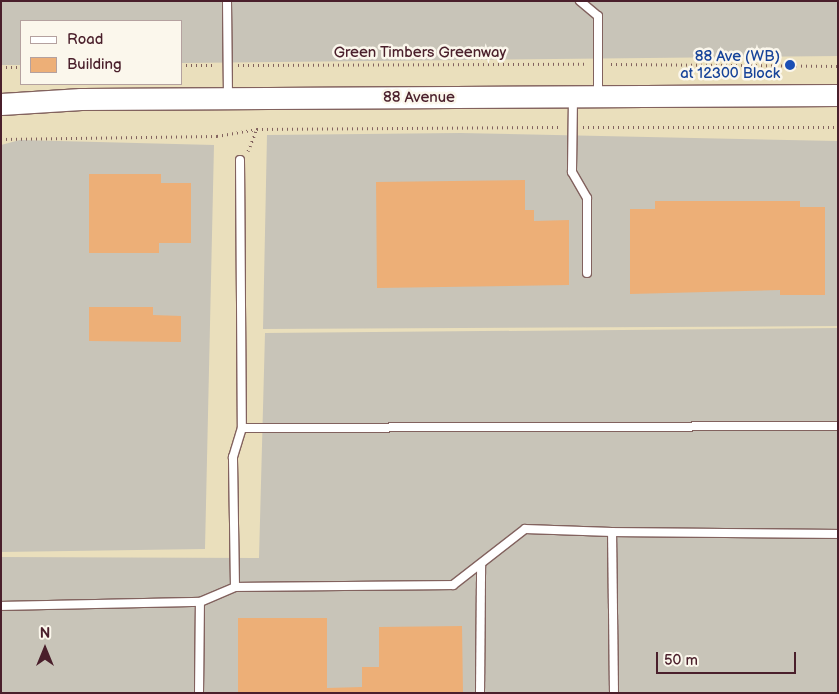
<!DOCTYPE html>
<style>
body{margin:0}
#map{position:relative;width:839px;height:694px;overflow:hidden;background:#eadfbc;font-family:"Balsamiq Sans",sans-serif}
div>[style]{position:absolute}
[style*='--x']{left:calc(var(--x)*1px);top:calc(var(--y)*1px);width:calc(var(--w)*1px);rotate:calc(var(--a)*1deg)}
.industrial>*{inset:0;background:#c8c4b8}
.building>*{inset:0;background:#edaf77}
.path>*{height:3px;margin-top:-1.5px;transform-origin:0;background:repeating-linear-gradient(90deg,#82625e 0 1px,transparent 0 5px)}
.roads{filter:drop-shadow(1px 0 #82625e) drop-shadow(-1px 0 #82625e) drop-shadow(0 1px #82625e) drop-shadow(0 -1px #82625e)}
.service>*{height:8px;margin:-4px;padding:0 4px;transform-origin:4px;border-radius:4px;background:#fff}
.secondary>*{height:21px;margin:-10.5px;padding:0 10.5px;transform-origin:10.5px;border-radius:10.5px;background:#fff}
.dots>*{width:14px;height:14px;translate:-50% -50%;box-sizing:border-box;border:2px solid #fbf7ec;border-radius:50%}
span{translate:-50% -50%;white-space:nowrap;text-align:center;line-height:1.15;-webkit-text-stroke:5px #fbf7ec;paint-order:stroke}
.street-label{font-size:15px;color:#4a1f2b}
.transit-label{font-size:15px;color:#164399}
.right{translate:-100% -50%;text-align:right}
.frame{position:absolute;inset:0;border:2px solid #4a1f2b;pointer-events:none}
.legend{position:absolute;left:20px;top:20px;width:162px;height:65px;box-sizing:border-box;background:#fbf7ec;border:1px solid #b4a19f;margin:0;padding:6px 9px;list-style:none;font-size:15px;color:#4a1f2b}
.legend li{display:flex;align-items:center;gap:10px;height:25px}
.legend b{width:25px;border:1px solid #b4a19f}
.north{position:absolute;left:20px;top:624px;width:50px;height:50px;-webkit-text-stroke:4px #fbf7ec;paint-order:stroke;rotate:0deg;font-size:14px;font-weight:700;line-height:20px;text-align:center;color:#4a1f2b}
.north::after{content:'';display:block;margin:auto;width:18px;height:22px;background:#4a1f2b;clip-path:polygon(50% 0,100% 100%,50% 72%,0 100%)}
.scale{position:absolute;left:656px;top:652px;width:140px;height:22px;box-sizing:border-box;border:2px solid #4a1f2b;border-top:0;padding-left:6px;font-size:15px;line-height:18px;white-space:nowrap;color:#4a1f2b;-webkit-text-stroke:4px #fbf7ec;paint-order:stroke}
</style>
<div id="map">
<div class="industrial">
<i style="clip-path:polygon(1px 1px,838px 1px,838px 56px,181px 63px,181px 21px,21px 21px,21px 65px,1px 65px)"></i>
<i style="clip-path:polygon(460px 133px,838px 141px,838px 326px,263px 329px,267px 135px)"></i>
<i style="clip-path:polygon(20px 140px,214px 145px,205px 549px,1px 552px,1px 145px)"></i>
<i style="clip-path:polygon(838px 328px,838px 693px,1px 693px,1px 557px,259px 558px,265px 333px)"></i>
</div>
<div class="building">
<i style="clip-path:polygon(89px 174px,161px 174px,161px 183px,191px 183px,191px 243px,159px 243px,159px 253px,89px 253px)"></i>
<i style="clip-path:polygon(525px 180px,525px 210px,534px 210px,534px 221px,569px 220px,569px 285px,377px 288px,376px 182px)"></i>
<i style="clip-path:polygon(655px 201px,800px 201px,800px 207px,825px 207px,825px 295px,780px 295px,780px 290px,630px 294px,630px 209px,655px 209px)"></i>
<i style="clip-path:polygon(89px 307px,153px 307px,153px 315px,181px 316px,181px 342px,89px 341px)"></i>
<i style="clip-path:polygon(238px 618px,327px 618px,327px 688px,362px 687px,362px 667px,379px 667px,379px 627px,462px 626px,463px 693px,238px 693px)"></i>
</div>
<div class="path">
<i style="--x:611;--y:64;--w:227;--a:0.5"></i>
<i style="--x:181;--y:65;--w:34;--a:0"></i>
<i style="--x:238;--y:65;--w:349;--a:-0.2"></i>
<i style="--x:1;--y:67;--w:20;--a:0"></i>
<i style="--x:583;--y:127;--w:255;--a:0"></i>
<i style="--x:1;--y:139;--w:216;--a:-0.8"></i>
<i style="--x:217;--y:136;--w:41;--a:-9.9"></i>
<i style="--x:257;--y:129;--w:303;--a:-0.4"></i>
<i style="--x:248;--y:151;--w:24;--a:-68"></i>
</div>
<div class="roads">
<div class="service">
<i style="--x:227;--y:1;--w:96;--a:89.4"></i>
<i style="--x:580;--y:1;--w:23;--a:40"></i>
<i style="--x:598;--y:16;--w:80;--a:90"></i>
<i style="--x:573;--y:98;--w:74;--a:90.8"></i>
<i style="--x:572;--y:172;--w:30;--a:60"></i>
<i style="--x:587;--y:198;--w:75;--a:90"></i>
<i style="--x:240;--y:160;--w:268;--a:89.6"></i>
<i style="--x:242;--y:428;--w:596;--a:-0.19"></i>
<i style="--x:235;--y:587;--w:130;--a:-90.9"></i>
<i style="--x:233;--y:457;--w:30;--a:-73"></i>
<i style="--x:1;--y:606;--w:199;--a:-1.2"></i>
<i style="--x:199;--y:693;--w:91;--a:-89.4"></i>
<i style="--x:200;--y:602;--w:38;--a:-23"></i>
<i style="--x:235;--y:587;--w:218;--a:-0.5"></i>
<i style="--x:453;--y:585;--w:91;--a:-37.9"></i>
<i style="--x:525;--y:529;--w:87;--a:2"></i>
<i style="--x:480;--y:693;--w:127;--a:-89.5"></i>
<i style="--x:614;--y:693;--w:161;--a:-90.7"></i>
<i style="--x:612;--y:532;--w:226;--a:0.5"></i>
</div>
<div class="secondary">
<i style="--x:1;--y:104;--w:80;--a:-3.6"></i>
<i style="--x:81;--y:99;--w:757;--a:-0.3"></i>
</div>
</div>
<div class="dots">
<i style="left:790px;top:65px;background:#1a4fb4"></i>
</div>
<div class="street-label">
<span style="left:420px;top:53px">Green Timbers Greenway</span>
<span style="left:419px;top:98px">88 Avenue</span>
</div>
<div class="transit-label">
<span class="right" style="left:780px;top:65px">88 Ave (WB)<br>at 12300 Block</span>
</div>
<div class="frame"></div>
<ul class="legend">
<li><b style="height:6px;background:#fff"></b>Road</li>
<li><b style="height:14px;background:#edaf77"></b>Building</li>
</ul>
<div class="north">N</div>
<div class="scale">50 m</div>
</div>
